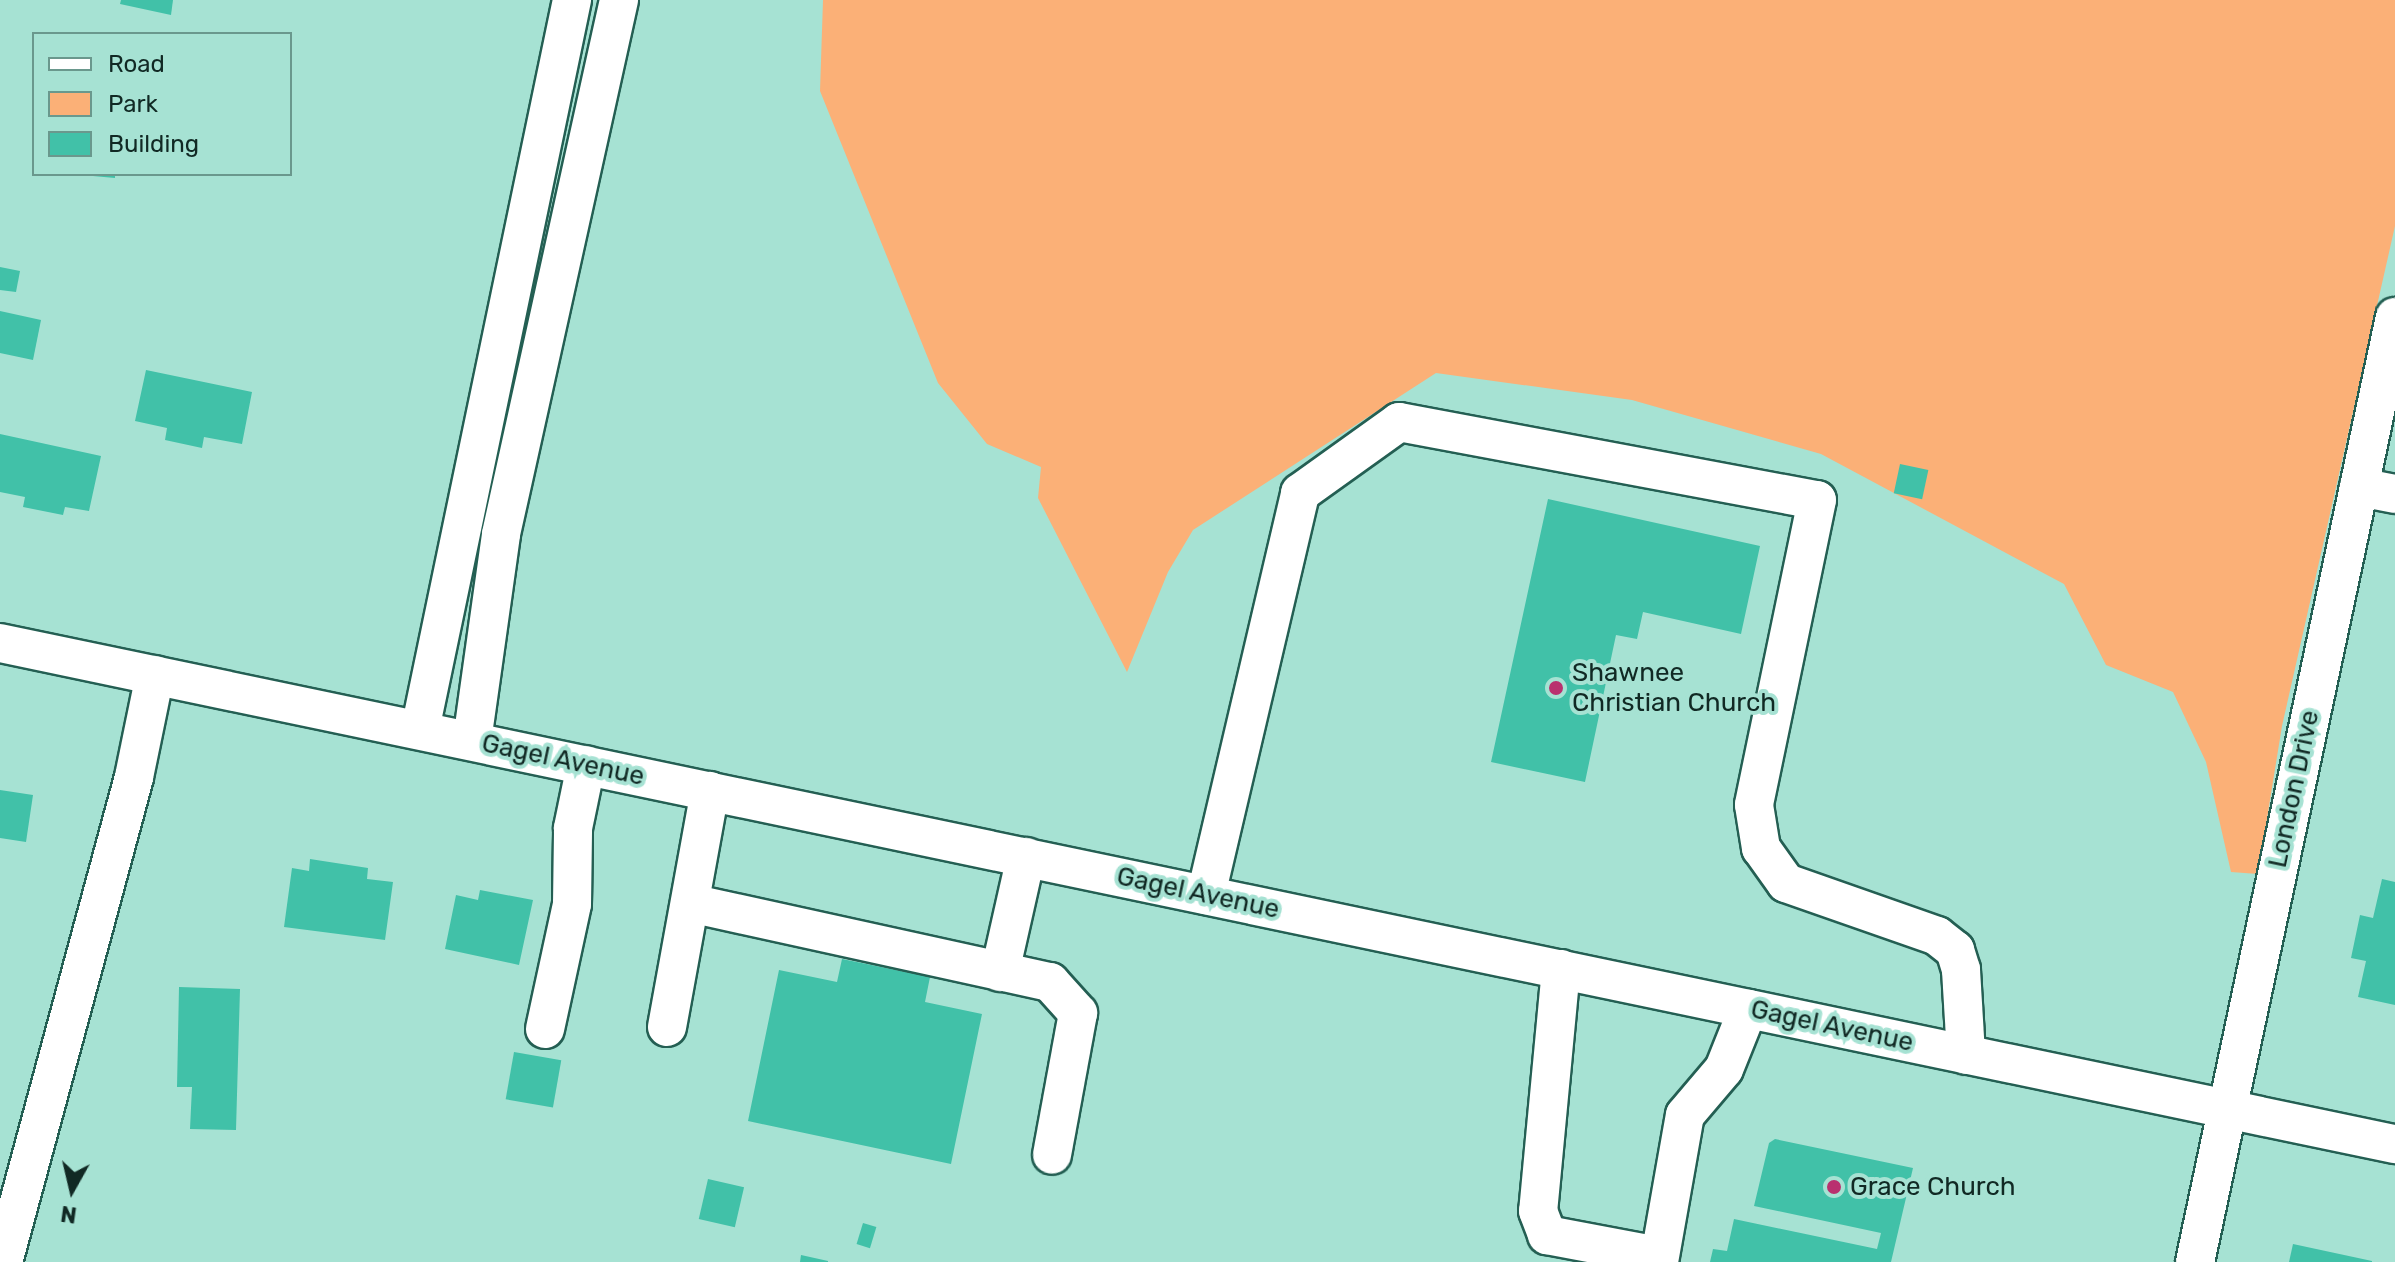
<!DOCTYPE html>
<style>
body{margin:0}
#map{position:relative;width:2395px;height:1262px;overflow:hidden;background:#a6e2d3;font-family:Rubik,sans-serif}
div>[style]{position:absolute}
[style*='--x']{left:calc(var(--x)*1px);top:calc(var(--y)*1px);width:calc(var(--w)*1px);rotate:calc(var(--a)*1deg)}
.green>*{inset:0;background:#fbb077}
.building>*{inset:0;background:#41c1a8;transform-origin:0 0}
.roads{filter:drop-shadow(2px 0 #245f53) drop-shadow(-2px 0 #245f53) drop-shadow(0 2px #245f53) drop-shadow(0 -2px #245f53)}
.minor>*{height:38px;margin:-19px;padding:0 19px;transform-origin:19px;border-radius:19px;background:#fff}
.dots>*{width:22px;height:22px;translate:-50% -50%;box-sizing:border-box;border:4px solid #a6e2d3;border-radius:50%}
span{translate:-50% -50%;white-space:nowrap;text-align:center;line-height:1.15;-webkit-text-stroke:8px #a6e2d3;paint-order:stroke}
.poi-label{font-size:26px;color:#112924}
.left{translate:0 -50%;text-align:left}
.street-label{font-size:26px;color:#112924}
.legend{position:absolute;left:32px;top:32px;width:260px;height:144px;box-sizing:border-box;background:#a6e2d3;border:2px solid #6a988d;margin:0;padding:10px 14px;list-style:none;font-size:24px;color:#112924}
.legend li{display:flex;align-items:center;gap:16px;height:40px}
.legend b{width:40px;border:2px solid #6a988d}
.north{position:absolute;left:32px;top:1150px;width:80px;height:80px;-webkit-text-stroke:6px #a6e2d3;paint-order:stroke;rotate:188deg;font-size:22px;font-weight:700;line-height:32px;text-align:center;color:#112924}
.north::after{content:'';display:block;margin:auto;width:28px;height:36px;background:#112924;clip-path:polygon(50% 0,100% 100%,50% 72%,0 100%)}
</style>
<div id="map">
<div class="green">
<i style="clip-path:polygon(823px 0,2395px 0,2395px 226px,2282px 726px,2258px 874px,2231px 872px,2206px 762px,2173px 692px,2106px 665px,2064px 584px,1821px 454px,1632px 400px,1436px 373px,1193px 530px,1168px 572px,1127px 672px,1038px 498px,1041px 467px,987px 444px,938px 383px,820px 91px)"></i>
</div>
<div class="building">
<i style="clip-path:polygon(121px 0,173px 0,171px 15px,120px 4px)"></i>
<i style="clip-path:polygon(93px 174px,115px 174px,115px 178px,93px 176px)"></i>
<i style="clip-path:polygon(0 267px,20px 271px,16px 292px,0 290px)"></i>
<i style="clip-path:polygon(0 311px,41px 320px,33px 360px,0 353px)"></i>
<i style="clip-path:polygon(146px 370px,252px 392px,242px 444px,204px 437px,202px 448px,165px 440px,167px 428px,135px 421px)"></i>
<i style="clip-path:polygon(0 434px,101px 456px,89px 511px,65px 507px,63px 515px,23px 507px,25px 497px,0 492px)"></i>
<i style="left:1900px;top:464px;width:29px;height:30px;rotate:12deg"></i>
<i style="clip-path:polygon(1548px 499px,1760px 546px,1741px 634px,1643px 612px,1637px 639px,1616px 635px,1585px 782px,1491px 762px)"></i>
<i style="clip-path:polygon(0 790px,33px 795px,26px 842px,0 838px)"></i>
<i style="clip-path:polygon(310px 859px,368px 868px,367px 879px,393px 882px,385px 940px,284px 927px,292px 868px,309px 871px)"></i>
<i style="clip-path:polygon(2382px 879px,2395px 882px,2395px 1005px,2358px 997px,2366px 961px,2351px 958px,2360px 915px,2373px 918px)"></i>
<i style="clip-path:polygon(480px 890px,533px 900px,519px 965px,445px 949px,456px 895px,478px 900px)"></i>
<i style="clip-path:polygon(842px 959px,930px 977px,925px 1002px,982px 1014px,951px 1164px,748px 1121px,779px 970px,837px 982px)"></i>
<i style="clip-path:polygon(179px 987px,240px 989px,236px 1130px,190px 1129px,192px 1087px,177px 1087px)"></i>
<i style="left:514px;top:1052px;width:48px;height:48px;rotate:10deg"></i>
<i style="clip-path:polygon(1775px 1139px,1913px 1168px,1891px 1262px,1710px 1262px,1713px 1249px,1727px 1251px,1734px 1219px,1877px 1249px,1881px 1233px,1754px 1206px,1769px 1143px)"></i>
<i style="left:708px;top:1179px;width:37px;height:41px;rotate:13deg"></i>
<i style="left:863px;top:1223px;width:14px;height:22px;rotate:17deg"></i>
<i style="clip-path:polygon(2293px 1244px,2372px 1261px,2372px 1262px,2289px 1262px)"></i>
<i style="clip-path:polygon(801px 1255px,828px 1261px,828px 1262px,800px 1262px)"></i>
</div>
<div class="roads">
<div class="minor">
<i style="--x:2359;--y:487;--w:37;--a:11"></i>
<i style="--x:0;--y:643;--w:2447;--a:11.82"></i>
<i style="--x:420;--y:730;--w:746;--a:-78.24"></i>
<i style="--x:472;--y:741;--w:209;--a:-82"></i>
<i style="--x:501;--y:534;--w:547;--a:-77.54"></i>
<i style="--x:1206;--y:895;--w:413;--a:-76.8"></i>
<i style="--x:1300;--y:493;--w:122;--a:-35.6"></i>
<i style="--x:1399;--y:422;--w:425;--a:10.6"></i>
<i style="--x:1817;--y:500;--w:311;--a:101.7"></i>
<i style="--x:1754;--y:805;--w:44;--a:80.8"></i>
<i style="--x:1761;--y:848;--w:43;--a:54.5"></i>
<i style="--x:1786;--y:883;--w:160;--a:19.3"></i>
<i style="--x:1937;--y:936;--w:23;--a:38"></i>
<i style="--x:1955;--y:950;--w:21;--a:73"></i>
<i style="--x:1961;--y:970;--w:85;--a:86.6"></i>
<i style="--x:690;--y:903;--w:369;--a:12.4"></i>
<i style="--x:1050;--y:982;--w:42;--a:47.9"></i>
<i style="--x:1078;--y:1013;--w:144;--a:100.4"></i>
<i style="--x:1561;--y:969;--w:243;--a:95.4"></i>
<i style="--x:1538;--y:1211;--w:26;--a:69"></i>
<i style="--x:1547;--y:1235;--w:113;--a:10.7"></i>
<i style="--x:1000;--y:972;--w:118;--a:-77.3"></i>
<i style="--x:667;--y:1027;--w:240;--a:-79.7"></i>
<i style="--x:545;--y:1029;--w:128;--a:-77.8"></i>
<i style="--x:572;--y:904;--w:76;--a:-89.2"></i>
<i style="--x:573;--y:828;--w:64;--a:-78.3"></i>
<i style="--x:3;--y:1262;--w:502;--a:-74.88"></i>
<i style="--x:134;--y:777;--w:104;--a:-78.4"></i>
<i style="--x:1659;--y:1262;--w:149;--a:-80"></i>
<i style="--x:1685;--y:1115;--w:60;--a:-49.7"></i>
<i style="--x:1724;--y:1069;--w:65;--a:-68.2"></i>
<i style="--x:2195;--y:1262;--w:966;--a:-78.05"></i>
</div>
</div>
<div class="dots">
<i style="left:1556px;top:688px;background:#b9316f"></i>
<i style="left:1834px;top:1187px;background:#b9316f"></i>
</div>
<div class="poi-label">
<span class="left" style="left:1572px;top:688px">Shawnee<br>Christian Church</span>
<span class="left" style="left:1850px;top:1187px">Grace Church</span>
</div>
<div class="street-label">
<span style="left:563px;top:760px;rotate:12deg">Gagel Avenue</span>
<span style="left:2294px;top:789px;rotate:-78deg">London Drive</span>
<span style="left:1198px;top:893px;rotate:12deg">Gagel Avenue</span>
<span style="left:1832px;top:1026px;rotate:12deg">Gagel Avenue</span>
</div>
<ul class="legend">
<li><b style="height:10px;background:#fff"></b>Road</li>
<li><b style="height:22px;background:#fbb077"></b>Park</li>
<li><b style="height:22px;background:#41c1a8"></b>Building</li>
</ul>
<div class="north">N</div>
</div>
